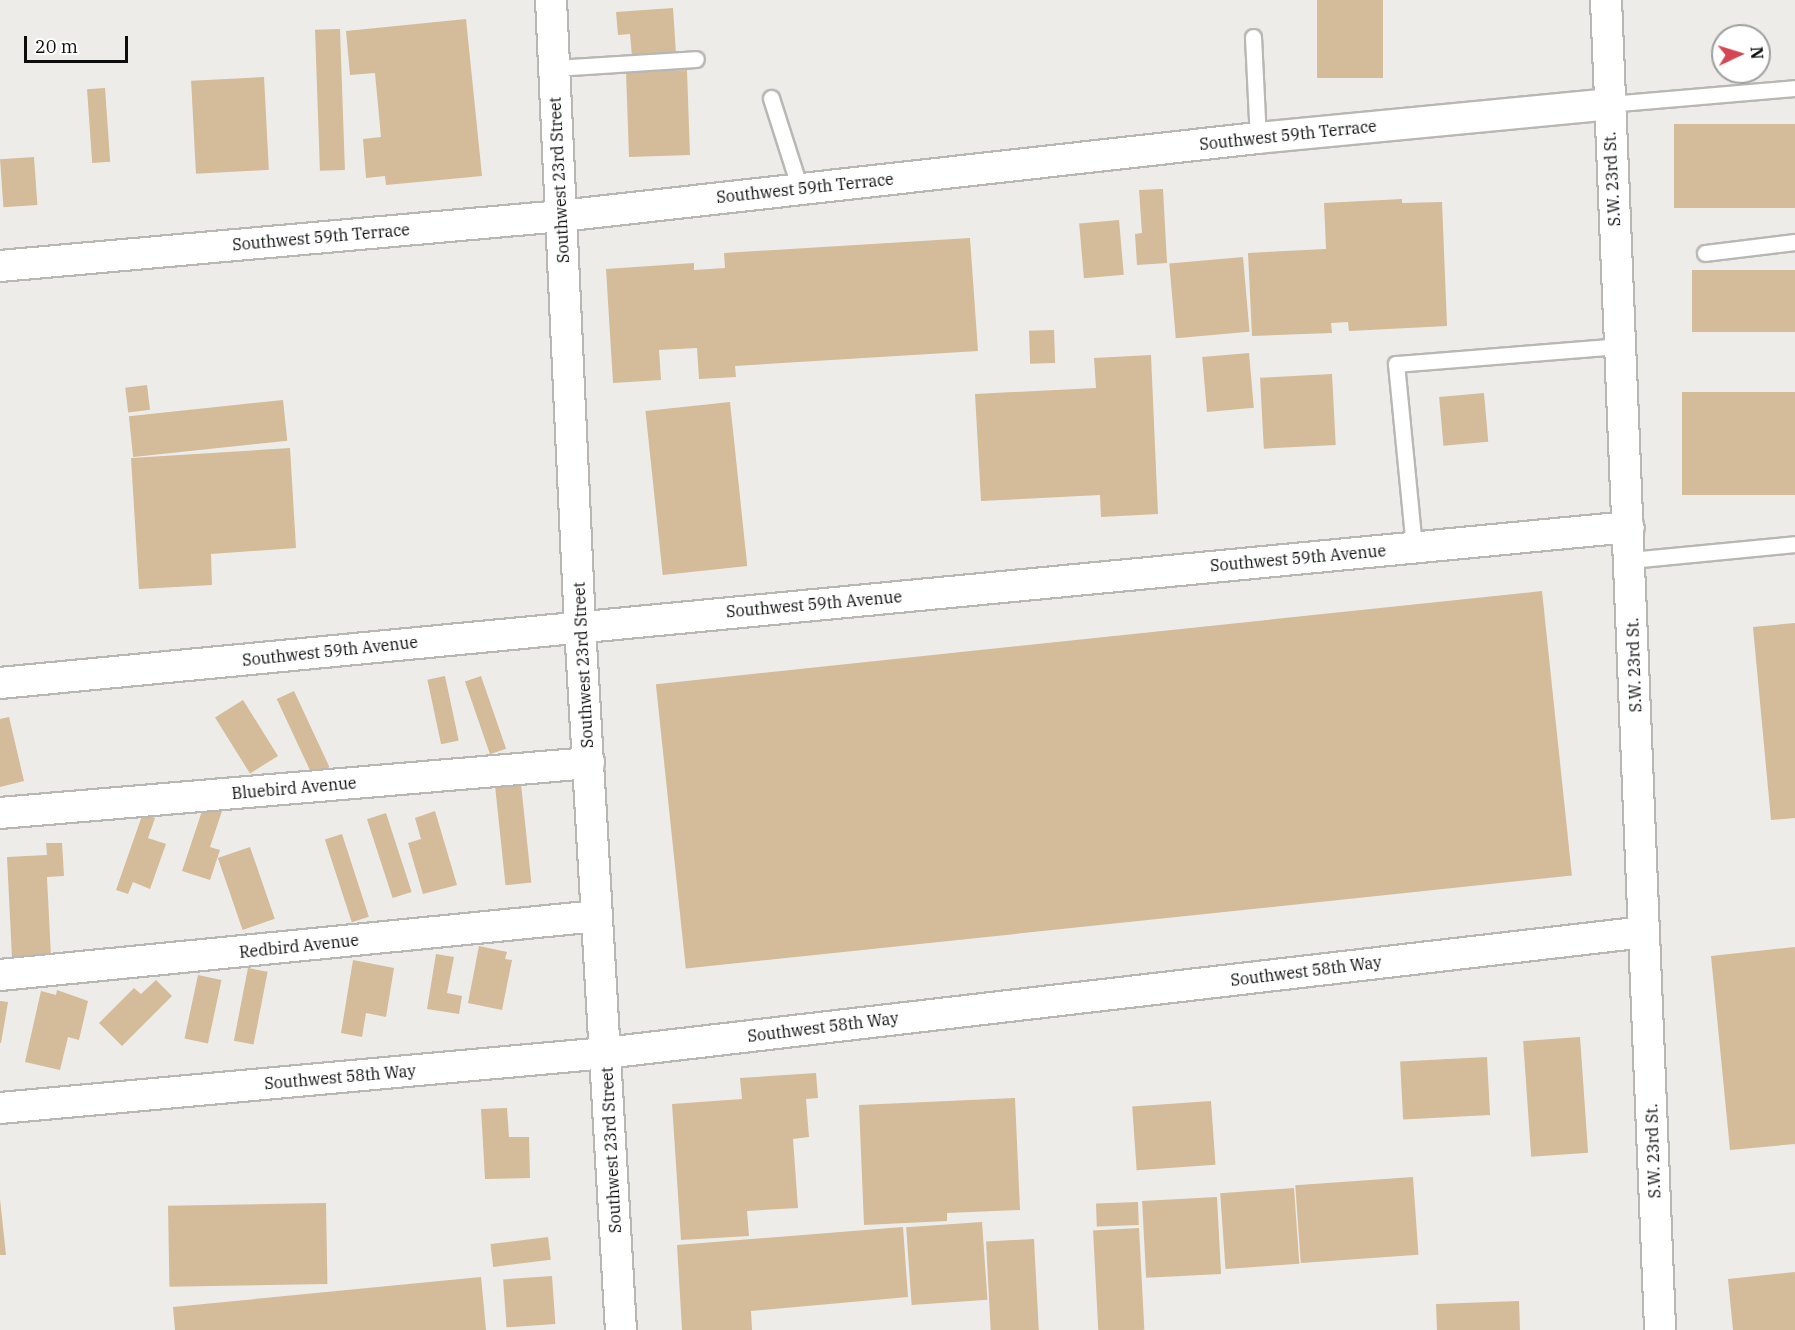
<!DOCTYPE html>
<style>
body{margin:0}
#map{position:relative;width:1795px;height:1330px;overflow:hidden;background:#eeece9;font-family:"IBM Plex Serif",serif}
div>[style]{position:absolute}
[style*='--x']{left:calc(var(--x)*1px);top:calc(var(--y)*1px);width:calc(var(--w)*1px);rotate:calc(var(--a)*1deg)}
.building>*{inset:0;background:#d4bb99;transform-origin:0 0}
.roads{filter:drop-shadow(2px 0 #b9b7b4) drop-shadow(-2px 0 #b9b7b4) drop-shadow(0 2px #b9b7b4) drop-shadow(0 -2px #b9b7b4)}
.lane>*{height:15px;margin:-7.5px;padding:0 7.5px;transform-origin:7.5px;border-radius:7.5px;background:#fff}
.street>*{height:30px;margin:-15px;padding:0 15px;transform-origin:15px;border-radius:15px;background:#fff}
span{translate:-50% -50%;white-space:nowrap;text-align:center;line-height:1.15;-webkit-text-stroke:5px #fff;paint-order:stroke}
.street-label{font-size:16px;color:#0e0d0d}
.north{position:absolute;left:1711px;top:24px;width:60px;height:60px;box-sizing:border-box;background:#fff;border:2px solid #9f9e9e;border-radius:50%;rotate:86deg;font-size:16px;font-weight:700;line-height:24px;text-align:center;color:#0e0d0d}
.north::after{content:'';display:block;margin:auto;width:21px;height:27px;background:#d54554;clip-path:polygon(50% 0,100% 100%,50% 72%,0 100%)}
.scale{position:absolute;left:24px;top:36px;width:104px;height:27px;box-sizing:border-box;border:3px solid #0e0d0d;border-top:0;padding-left:8px;font-size:18px;line-height:21px;white-space:nowrap;color:#0e0d0d;-webkit-text-stroke:4px #fff;paint-order:stroke}
</style>
<div id="map">
<div class="building">
<i style="left:1317px;top:0;width:66px;height:78px"></i>
<i style="clip-path:polygon(673px 8px,676px 54px,632px 57px,630px 34px,618px 35px,616px 12px)"></i>
<i style="clip-path:polygon(466px 19px,482px 176px,386px 185px,385px 176px,366px 178px,363px 139px,381px 137px,375px 73px,350px 75px,346px 31px)"></i>
<i style="left:340px;top:29px;width:141px;height:25px;rotate:88deg"></i>
<i style="left:687px;top:70px;width:85px;height:61px;rotate:88deg"></i>
<i style="left:264px;top:77px;width:93px;height:73px;rotate:87deg"></i>
<i style="left:105px;top:88px;width:74px;height:18px;rotate:86deg"></i>
<i style="left:1795px;top:124px;width:84px;height:121px;rotate:90deg"></i>
<i style="left:34px;top:157px;width:48px;height:34px;rotate:86deg"></i>
<i style="clip-path:polygon(1163px 189px,1167px 263px,1137px 265px,1135px 234px,1142px 233px,1139px 190px)"></i>
<i style="clip-path:polygon(1402px 199px,1402px 203px,1442px 202px,1447px 326px,1349px 331px,1348px 322px,1331px 323px,1332px 333px,1252px 336px,1248px 253px,1326px 249px,1324px 203px)"></i>
<i style="left:1119px;top:220px;width:55px;height:40px;rotate:85deg"></i>
<i style="clip-path:polygon(970px 238px,978px 351px,735px 366px,736px 377px,699px 379px,697px 348px,659px 350px,661px 380px,613px 383px,606px 269px,694px 263px,694px 270px,725px 268px,724px 253px)"></i>
<i style="left:1243px;top:257px;width:75px;height:74px;rotate:85deg"></i>
<i style="left:1795px;top:270px;width:62px;height:103px;rotate:90deg"></i>
<i style="left:1054px;top:330px;width:33px;height:25px;rotate:88deg"></i>
<i style="left:1249px;top:353px;width:55px;height:47px;rotate:85deg"></i>
<i style="clip-path:polygon(1151px 355px,1158px 514px,1101px 517px,1100px 495px,981px 501px,975px 394px,1096px 388px,1094px 358px)"></i>
<i style="left:1332px;top:374px;width:71px;height:72px;rotate:87deg"></i>
<i style="left:147px;top:385px;width:25px;height:22px;rotate:83deg"></i>
<i style="left:1795px;top:392px;width:103px;height:113px;rotate:90deg"></i>
<i style="left:1484px;top:393px;width:49px;height:45px;rotate:85deg"></i>
<i style="left:283px;top:400px;width:41px;height:155px;rotate:84deg"></i>
<i style="left:730px;top:402px;width:165px;height:85px;rotate:84deg"></i>
<i style="clip-path:polygon(290px 448px,296px 548px,211px 554px,212px 585px,139px 589px,131px 458px)"></i>
<i style="left:1542px;top:591px;width:286px;height:891px;rotate:84deg"></i>
<i style="clip-path:polygon(1795px 623px,1795px 818px,1771px 820px,1753px 627px)"></i>
<i style="left:445px;top:676px;width:66px;height:18px;rotate:78deg"></i>
<i style="left:481px;top:676px;width:77px;height:17px;rotate:71deg"></i>
<i style="left:294px;top:691px;width:84px;height:19px;rotate:65deg"></i>
<i style="left:243px;top:700px;width:66px;height:33px;rotate:58deg"></i>
<i style="clip-path:polygon(9px 717px,24px 781px,0 787px,0 719px)"></i>
<i style="left:521px;top:784px;width:99px;height:26px;rotate:84deg"></i>
<i style="clip-path:polygon(206px 799px,224px 805px,210px 847px,220px 850px,210px 880px,182px 871px)"></i>
<i style="clip-path:polygon(435px 811px,457px 885px,423px 894px,408px 843px,421px 839px,415px 818px)"></i>
<i style="clip-path:polygon(143px 813px,155px 818px,148px 838px,166px 844px,150px 889px,133px 882px,128px 894px,116px 890px)"></i>
<i style="left:386px;top:813px;width:83px;height:20px;rotate:72deg"></i>
<i style="left:342px;top:834px;width:87px;height:18px;rotate:72deg"></i>
<i style="clip-path:polygon(46px 843px,62px 843px,64px 876px,47px 877px,51px 957px,12px 958px,7px 857px,47px 855px)"></i>
<i style="left:250px;top:847px;width:76px;height:34px;rotate:71deg"></i>
<i style="clip-path:polygon(479px 946px,507px 952px,505px 959px,512px 960px,502px 1010px,468px 1003px)"></i>
<i style="clip-path:polygon(1795px 947px,1795px 1144px,1730px 1150px,1711px 956px)"></i>
<i style="clip-path:polygon(436px 954px,454px 957px,447px 993px,462px 996px,459px 1014px,427px 1009px)"></i>
<i style="clip-path:polygon(353px 960px,394px 968px,386px 1017px,366px 1013px,362px 1037px,341px 1033px)"></i>
<i style="left:248px;top:968px;width:20px;height:74px;rotate:11deg"></i>
<i style="left:198px;top:975px;width:24px;height:65px;rotate:12deg"></i>
<i style="clip-path:polygon(156px 980px,172px 996px,122px 1046px,99px 1023px,134px 988px,141px 994px)"></i>
<i style="clip-path:polygon(57px 990px,88px 1001px,79px 1040px,68px 1037px,60px 1070px,25px 1062px,41px 991px,56px 995px)"></i>
<i style="clip-path:polygon(0 1001px,8px 1002px,1px 1043px,0 1043px)"></i>
<i style="left:1580px;top:1037px;width:116px;height:57px;rotate:86deg"></i>
<i style="left:1487px;top:1057px;width:58px;height:87px;rotate:87deg"></i>
<i style="clip-path:polygon(816px 1073px,818px 1098px,806px 1099px,809px 1137px,793px 1139px,798px 1208px,747px 1211px,749px 1236px,681px 1240px,672px 1104px,742px 1099px,740px 1078px)"></i>
<i style="clip-path:polygon(1015px 1098px,1020px 1210px,947px 1213px,947px 1221px,864px 1225px,859px 1105px)"></i>
<i style="left:1211px;top:1101px;width:64px;height:79px;rotate:86deg"></i>
<i style="clip-path:polygon(507px 1108px,509px 1137px,529px 1137px,530px 1178px,485px 1179px,481px 1109px)"></i>
<i style="left:1413px;top:1177px;width:78px;height:118px;rotate:86deg"></i>
<i style="left:1294px;top:1188px;width:76px;height:74px;rotate:86deg"></i>
<i style="left:1217px;top:1197px;width:77px;height:75px;rotate:87deg"></i>
<i style="clip-path:polygon(0 1199px,6px 1255px,0 1255px)"></i>
<i style="left:1138px;top:1202px;width:23px;height:42px;rotate:88deg"></i>
<i style="left:326px;top:1203px;width:81px;height:158px;rotate:89deg"></i>
<i style="left:982px;top:1222px;width:78px;height:76px;rotate:86deg"></i>
<i style="clip-path:polygon(903px 1227px,908px 1297px,751px 1311px,752px 1330px,682px 1330px,677px 1245px)"></i>
<i style="left:1139px;top:1228px;width:102px;height:46px;rotate:87deg"></i>
<i style="left:548px;top:1237px;width:23px;height:58px;rotate:83deg"></i>
<i style="left:1034px;top:1239px;width:91px;height:48px;rotate:87deg"></i>
<i style="clip-path:polygon(1795px 1272px,1795px 1330px,1733px 1330px,1728px 1279px)"></i>
<i style="left:552px;top:1276px;width:48px;height:49px;rotate:86deg"></i>
<i style="clip-path:polygon(481px 1277px,486px 1330px,175px 1330px,173px 1307px)"></i>
<i style="left:1519px;top:1301px;width:29px;height:83px;rotate:88deg"></i>
</div>
<div class="roads">
<div class="lane">
<i style="--x:1253;--y:37;--w:101;--a:87.2"></i>
<i style="--x:554;--y:68;--w:142;--a:-3.6"></i>
<i style="--x:771;--y:98;--w:96;--a:72.3"></i>
<i style="--x:1609;--y:104;--w:187;--a:-4.9"></i>
<i style="--x:1705;--y:253;--w:91;--a:-7"></i>
<i style="--x:1414;--y:547;--w:184;--a:-95.6"></i>
<i style="--x:1396;--y:364;--w:225;--a:-4.6"></i>
<i style="--x:1630;--y:560;--w:166;--a:-5.5"></i>
</div>
<div class="street">
<i style="--x:551;--y:0;--w:627;--a:87.35"></i>
<i style="--x:580;--y:626;--w:705;--a:86.67"></i>
<i style="--x:1606;--y:0;--w:1331;--a:87.67"></i>
<i style="--x:0;--y:266;--w:563;--a:-5.09"></i>
<i style="--x:561;--y:216;--w:701;--a:-6.39"></i>
<i style="--x:1258;--y:138;--w:353;--a:-5.5"></i>
<i style="--x:0;--y:683;--w:1636;--a:-5.47"></i>
<i style="--x:0;--y:813;--w:591;--a:-4.85"></i>
<i style="--x:0;--y:975;--w:600;--a:-5.64"></i>
<i style="--x:0;--y:1108;--w:607;--a:-5.19"></i>
<i style="--x:605;--y:1053;--w:1046;--a:-6.64"></i>
</div>
</div>
<div class="street-label">
<span style="left:1288px;top:135px;rotate:-6deg">Southwest 59th Terrace</span>
<span style="left:1612px;top:179px;rotate:-93deg">S.W. 23rd St.</span>
<span style="left:559px;top:180px;rotate:-93deg">Southwest 23rd Street</span>
<span style="left:805px;top:188px;rotate:-6deg">Southwest 59th Terrace</span>
<span style="left:321px;top:237px;rotate:-5deg">Southwest 59th Terrace</span>
<span style="left:1298px;top:558px;rotate:-5deg">Southwest 59th Avenue</span>
<span style="left:814px;top:604px;rotate:-5deg">Southwest 59th Avenue</span>
<span style="left:330px;top:651px;rotate:-6deg">Southwest 59th Avenue</span>
<span style="left:583px;top:665px;rotate:-93deg">Southwest 23rd Street</span>
<span style="left:1634px;top:665px;rotate:-92deg">S.W. 23rd St.</span>
<span style="left:294px;top:788px;rotate:-5deg">Bluebird Avenue</span>
<span style="left:299px;top:946px;rotate:-6deg">Redbird Avenue</span>
<span style="left:1306px;top:971px;rotate:-7deg">Southwest 58th Way</span>
<span style="left:823px;top:1027px;rotate:-7deg">Southwest 58th Way</span>
<span style="left:340px;top:1077px;rotate:-5deg">Southwest 58th Way</span>
<span style="left:611px;top:1150px;rotate:-93deg">Southwest 23rd Street</span>
<span style="left:1653px;top:1151px;rotate:-92deg">S.W. 23rd St.</span>
</div>
<div class="north">N</div>
<div class="scale">20 m</div>
</div>
